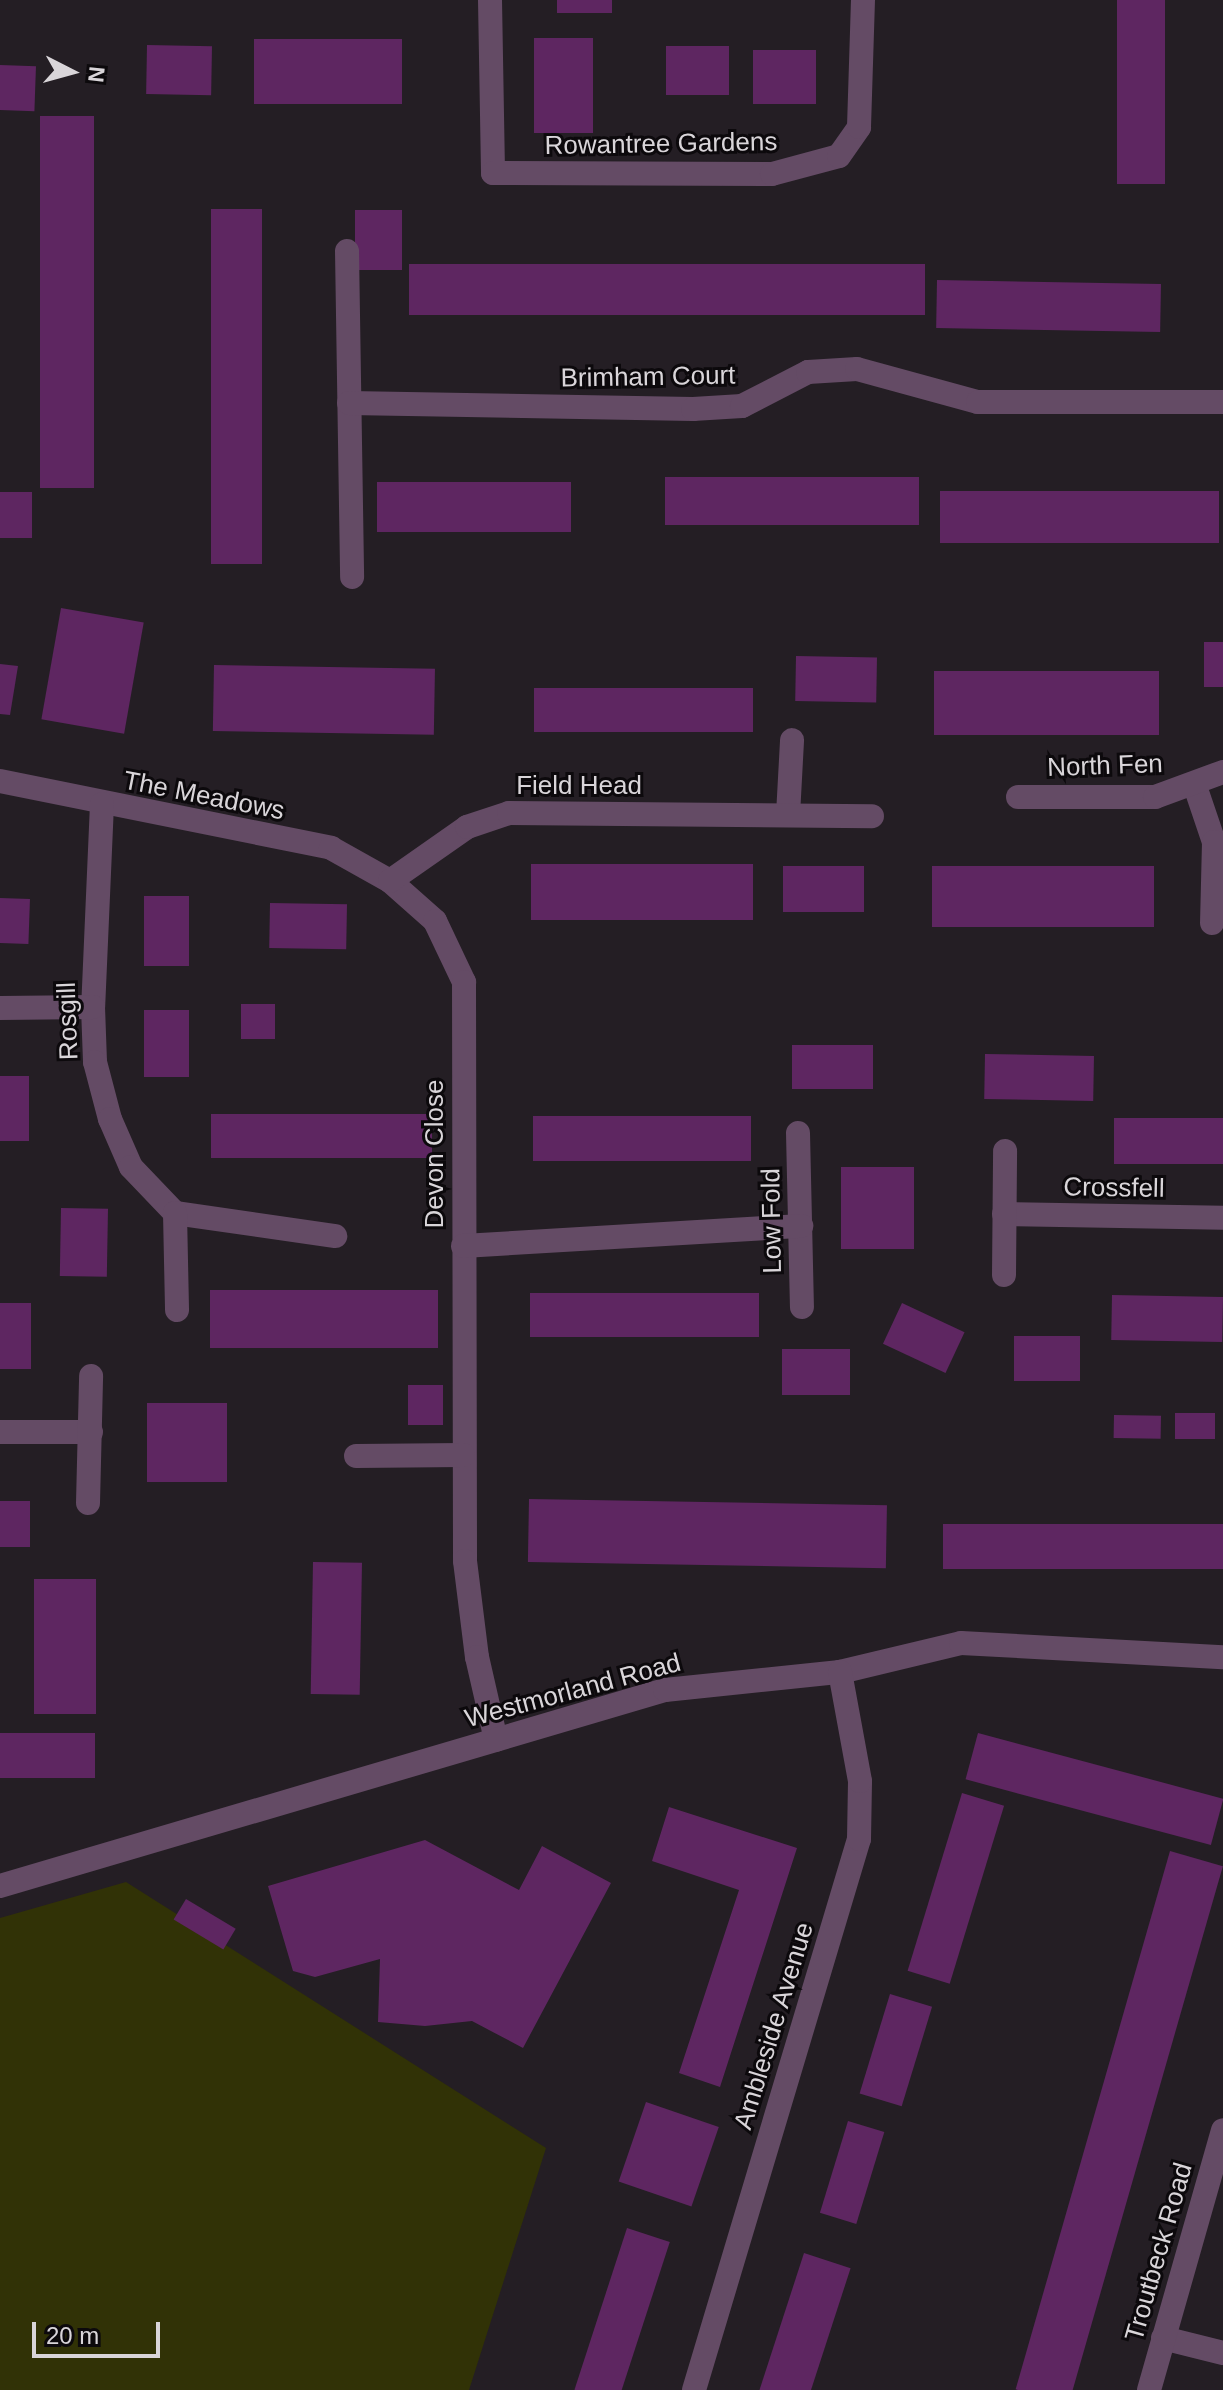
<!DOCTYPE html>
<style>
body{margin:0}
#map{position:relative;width:1223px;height:2390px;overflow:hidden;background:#241e24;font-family:Arial,sans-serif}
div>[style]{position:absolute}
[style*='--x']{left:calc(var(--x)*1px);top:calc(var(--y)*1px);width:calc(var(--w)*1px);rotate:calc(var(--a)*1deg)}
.green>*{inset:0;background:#313206}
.building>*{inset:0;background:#5e2661;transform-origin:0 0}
.street>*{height:24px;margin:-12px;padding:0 12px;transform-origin:12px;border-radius:12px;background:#644b65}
span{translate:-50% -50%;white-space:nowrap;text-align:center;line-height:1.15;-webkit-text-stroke:6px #0c090c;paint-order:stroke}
.street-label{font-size:26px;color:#d9d5d9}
.north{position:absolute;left:32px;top:32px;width:80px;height:80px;-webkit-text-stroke:6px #0c090c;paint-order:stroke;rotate:96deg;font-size:22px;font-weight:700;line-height:32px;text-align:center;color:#d9d5d9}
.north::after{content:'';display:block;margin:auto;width:28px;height:36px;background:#d9d5d9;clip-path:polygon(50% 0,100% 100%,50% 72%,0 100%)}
.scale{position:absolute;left:32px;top:2322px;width:128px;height:36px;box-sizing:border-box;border:4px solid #d9d5d9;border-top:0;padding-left:10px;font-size:24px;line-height:28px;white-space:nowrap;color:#d9d5d9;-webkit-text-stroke:6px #0c090c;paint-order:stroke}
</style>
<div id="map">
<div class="green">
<i style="clip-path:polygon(126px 1882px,546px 2148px,469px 2390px,0 2390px,0 1918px)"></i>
</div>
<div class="building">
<i style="left:557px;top:0;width:55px;height:13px"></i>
<i style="left:1117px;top:0;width:48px;height:184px"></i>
<i style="left:534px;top:38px;width:59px;height:95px"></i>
<i style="left:254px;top:39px;width:148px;height:65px"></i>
<i style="left:147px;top:45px;width:65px;height:49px;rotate:1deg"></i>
<i style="left:666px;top:46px;width:63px;height:49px"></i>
<i style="left:753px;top:50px;width:63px;height:54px"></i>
<i style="left:0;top:65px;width:36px;height:45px;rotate:2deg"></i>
<i style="left:40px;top:116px;width:54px;height:372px"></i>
<i style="left:211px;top:209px;width:51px;height:355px"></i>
<i style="left:355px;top:210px;width:47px;height:60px"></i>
<i style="left:409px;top:264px;width:516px;height:51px"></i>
<i style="left:937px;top:280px;width:224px;height:48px;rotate:1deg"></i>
<i style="left:665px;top:477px;width:254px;height:48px"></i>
<i style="left:571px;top:482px;width:50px;height:194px;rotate:90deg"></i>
<i style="left:940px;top:491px;width:279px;height:52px"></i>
<i style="left:0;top:492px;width:32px;height:46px"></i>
<i style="left:61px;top:608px;width:84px;height:113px;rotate:10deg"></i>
<i style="left:1204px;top:642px;width:19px;height:45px"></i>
<i style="left:796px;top:656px;width:81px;height:45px;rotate:1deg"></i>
<i style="clip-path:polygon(0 664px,18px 666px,10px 715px,0 714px)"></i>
<i style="left:214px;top:665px;width:221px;height:66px;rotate:1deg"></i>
<i style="left:934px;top:671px;width:225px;height:64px"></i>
<i style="left:534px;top:688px;width:219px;height:44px"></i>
<i style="left:531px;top:864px;width:222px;height:56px"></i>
<i style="left:783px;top:866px;width:81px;height:46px"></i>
<i style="left:932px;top:866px;width:222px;height:61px"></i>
<i style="left:144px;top:896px;width:45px;height:70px"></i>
<i style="left:0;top:898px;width:30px;height:45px;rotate:2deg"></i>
<i style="left:270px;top:903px;width:77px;height:45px;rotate:1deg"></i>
<i style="left:241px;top:1004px;width:34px;height:35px"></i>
<i style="left:144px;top:1010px;width:45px;height:67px"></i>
<i style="left:792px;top:1045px;width:81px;height:44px"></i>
<i style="left:985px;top:1054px;width:109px;height:45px;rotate:1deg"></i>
<i style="left:0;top:1076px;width:29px;height:65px"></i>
<i style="left:211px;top:1114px;width:221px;height:44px"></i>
<i style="left:533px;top:1116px;width:218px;height:45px"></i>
<i style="left:1114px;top:1118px;width:109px;height:46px"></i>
<i style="left:841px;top:1167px;width:73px;height:82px"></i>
<i style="left:61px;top:1208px;width:47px;height:68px;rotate:1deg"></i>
<i style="left:210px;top:1290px;width:228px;height:58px"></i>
<i style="left:530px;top:1293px;width:229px;height:44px"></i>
<i style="left:1112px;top:1295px;width:111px;height:45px;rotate:1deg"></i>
<i style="left:0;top:1303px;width:31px;height:66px"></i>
<i style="left:902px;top:1303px;width:69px;height:45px;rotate:25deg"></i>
<i style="left:1014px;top:1336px;width:66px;height:45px"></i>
<i style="left:782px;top:1349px;width:68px;height:46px"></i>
<i style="left:408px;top:1385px;width:35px;height:40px"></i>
<i style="left:147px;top:1403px;width:80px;height:79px"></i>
<i style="left:1175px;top:1413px;width:40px;height:26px"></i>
<i style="left:1114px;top:1415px;width:47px;height:23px;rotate:1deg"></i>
<i style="left:529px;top:1499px;width:358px;height:63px;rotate:1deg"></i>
<i style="left:0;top:1501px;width:30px;height:46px"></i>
<i style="left:943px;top:1524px;width:280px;height:45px"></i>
<i style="left:313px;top:1562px;width:49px;height:132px;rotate:1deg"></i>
<i style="left:34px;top:1579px;width:62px;height:135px"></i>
<i style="left:0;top:1733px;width:95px;height:45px"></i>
<i style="left:978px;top:1733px;width:254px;height:48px;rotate:15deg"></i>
<i style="left:962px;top:1793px;width:44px;height:186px;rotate:17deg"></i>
<i style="clip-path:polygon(669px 1807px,797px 1848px,720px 2087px,679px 2073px,739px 1890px,652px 1861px)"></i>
<i style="clip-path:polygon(425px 1840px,519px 1890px,542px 1846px,611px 1883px,523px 2048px,472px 2021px,425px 2026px,378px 2022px,380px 1959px,315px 1977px,293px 1971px,268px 1886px)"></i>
<i style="left:1170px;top:1851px;width:55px;height:560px;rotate:16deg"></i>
<i style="left:186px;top:1899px;width:58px;height:24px;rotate:31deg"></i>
<i style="left:890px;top:1994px;width:44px;height:104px;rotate:17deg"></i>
<i style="left:646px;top:2102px;width:77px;height:84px;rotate:19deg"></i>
<i style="left:848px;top:2121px;width:38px;height:96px;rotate:17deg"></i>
<i style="left:627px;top:2228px;width:45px;height:170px;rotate:18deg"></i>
<i style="left:804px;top:2253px;width:49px;height:144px;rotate:18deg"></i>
</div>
<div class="street">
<i style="--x:490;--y:0;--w:173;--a:89"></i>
<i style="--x:493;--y:173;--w:279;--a:0.2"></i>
<i style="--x:772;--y:174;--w:69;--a:-15"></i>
<i style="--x:839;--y:156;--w:35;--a:-55"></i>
<i style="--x:859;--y:127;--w:127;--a:-88.2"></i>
<i style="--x:347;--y:251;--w:326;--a:89.1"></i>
<i style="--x:349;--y:403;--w:344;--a:1"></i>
<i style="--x:693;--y:409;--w:49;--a:-3.5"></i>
<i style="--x:742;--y:406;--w:74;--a:-27.3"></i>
<i style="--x:808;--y:372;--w:49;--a:-3.5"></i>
<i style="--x:857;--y:369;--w:125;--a:15.3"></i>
<i style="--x:978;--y:402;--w:245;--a:0"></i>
<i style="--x:0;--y:781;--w:338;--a:11.4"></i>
<i style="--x:331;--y:848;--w:68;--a:29.2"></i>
<i style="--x:390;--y:881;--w:60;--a:41.6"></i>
<i style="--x:435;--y:921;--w:68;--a:64.6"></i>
<i style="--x:464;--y:982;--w:579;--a:89.9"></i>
<i style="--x:465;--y:1561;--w:97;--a:82.9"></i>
<i style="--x:477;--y:1657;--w:85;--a:77.1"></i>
<i style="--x:1195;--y:786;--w:59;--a:71.3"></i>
<i style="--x:1214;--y:842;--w:81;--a:91.4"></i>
<i style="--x:1018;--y:797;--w:137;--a:0"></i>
<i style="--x:1155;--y:797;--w:72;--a:-20.2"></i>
<i style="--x:102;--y:804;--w:203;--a:92.5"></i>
<i style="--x:93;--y:1007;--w:55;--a:87.9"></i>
<i style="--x:95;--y:1062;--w:59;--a:75.3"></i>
<i style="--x:110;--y:1119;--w:52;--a:66.4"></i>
<i style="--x:131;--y:1167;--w:64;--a:46.3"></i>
<i style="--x:175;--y:1213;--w:162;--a:8.2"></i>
<i style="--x:788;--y:815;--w:75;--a:-86.9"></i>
<i style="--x:390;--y:881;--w:94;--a:-35"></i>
<i style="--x:467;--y:827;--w:44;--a:-18.4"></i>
<i style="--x:509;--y:813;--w:363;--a:0.5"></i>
<i style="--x:0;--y:1008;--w:93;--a:-0.6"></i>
<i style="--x:798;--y:1133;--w:174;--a:88.7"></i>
<i style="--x:175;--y:1213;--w:97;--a:88.8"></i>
<i style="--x:1004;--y:1214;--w:219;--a:1"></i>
<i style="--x:463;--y:1246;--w:339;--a:-3.4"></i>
<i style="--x:1004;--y:1275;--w:124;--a:-89.5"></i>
<i style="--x:0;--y:1432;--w:91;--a:0"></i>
<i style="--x:356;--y:1456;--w:107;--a:-0.5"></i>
<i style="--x:88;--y:1503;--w:127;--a:-88.6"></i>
<i style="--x:0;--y:1886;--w:693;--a:-16.42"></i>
<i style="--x:665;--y:1690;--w:176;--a:-5.9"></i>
<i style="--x:840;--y:1672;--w:124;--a:-13.5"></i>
<i style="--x:961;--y:1643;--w:262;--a:3.1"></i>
<i style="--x:1163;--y:2338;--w:62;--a:14"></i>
<i style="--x:694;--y:2390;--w:575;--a:-73.33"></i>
<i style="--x:859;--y:1839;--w:58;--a:-89"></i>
<i style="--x:860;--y:1781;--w:111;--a:-100.4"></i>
<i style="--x:1149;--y:2390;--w:270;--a:-74.1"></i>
</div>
<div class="street-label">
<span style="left:661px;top:144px;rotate:-1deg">Rowantree Gardens</span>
<span style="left:648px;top:377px;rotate:-1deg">Brimham Court</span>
<span style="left:1105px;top:766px;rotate:-2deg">North Fen</span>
<span style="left:579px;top:786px">Field Head</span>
<span style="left:204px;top:796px;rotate:11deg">The Meadows</span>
<span style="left:68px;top:1021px;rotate:-92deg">Rosgill</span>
<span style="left:435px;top:1154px;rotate:-90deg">Devon Close</span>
<span style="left:1114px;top:1188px;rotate:1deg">Crossfell</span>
<span style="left:772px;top:1221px;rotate:-91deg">Low Fold</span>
<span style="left:573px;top:1691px;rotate:-15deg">Westmorland Road</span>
<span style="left:774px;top:2026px;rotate:-73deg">Ambleside Avenue</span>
<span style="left:1159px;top:2252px;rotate:-74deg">Troutbeck Road</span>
</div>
<div class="north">N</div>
<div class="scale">20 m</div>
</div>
